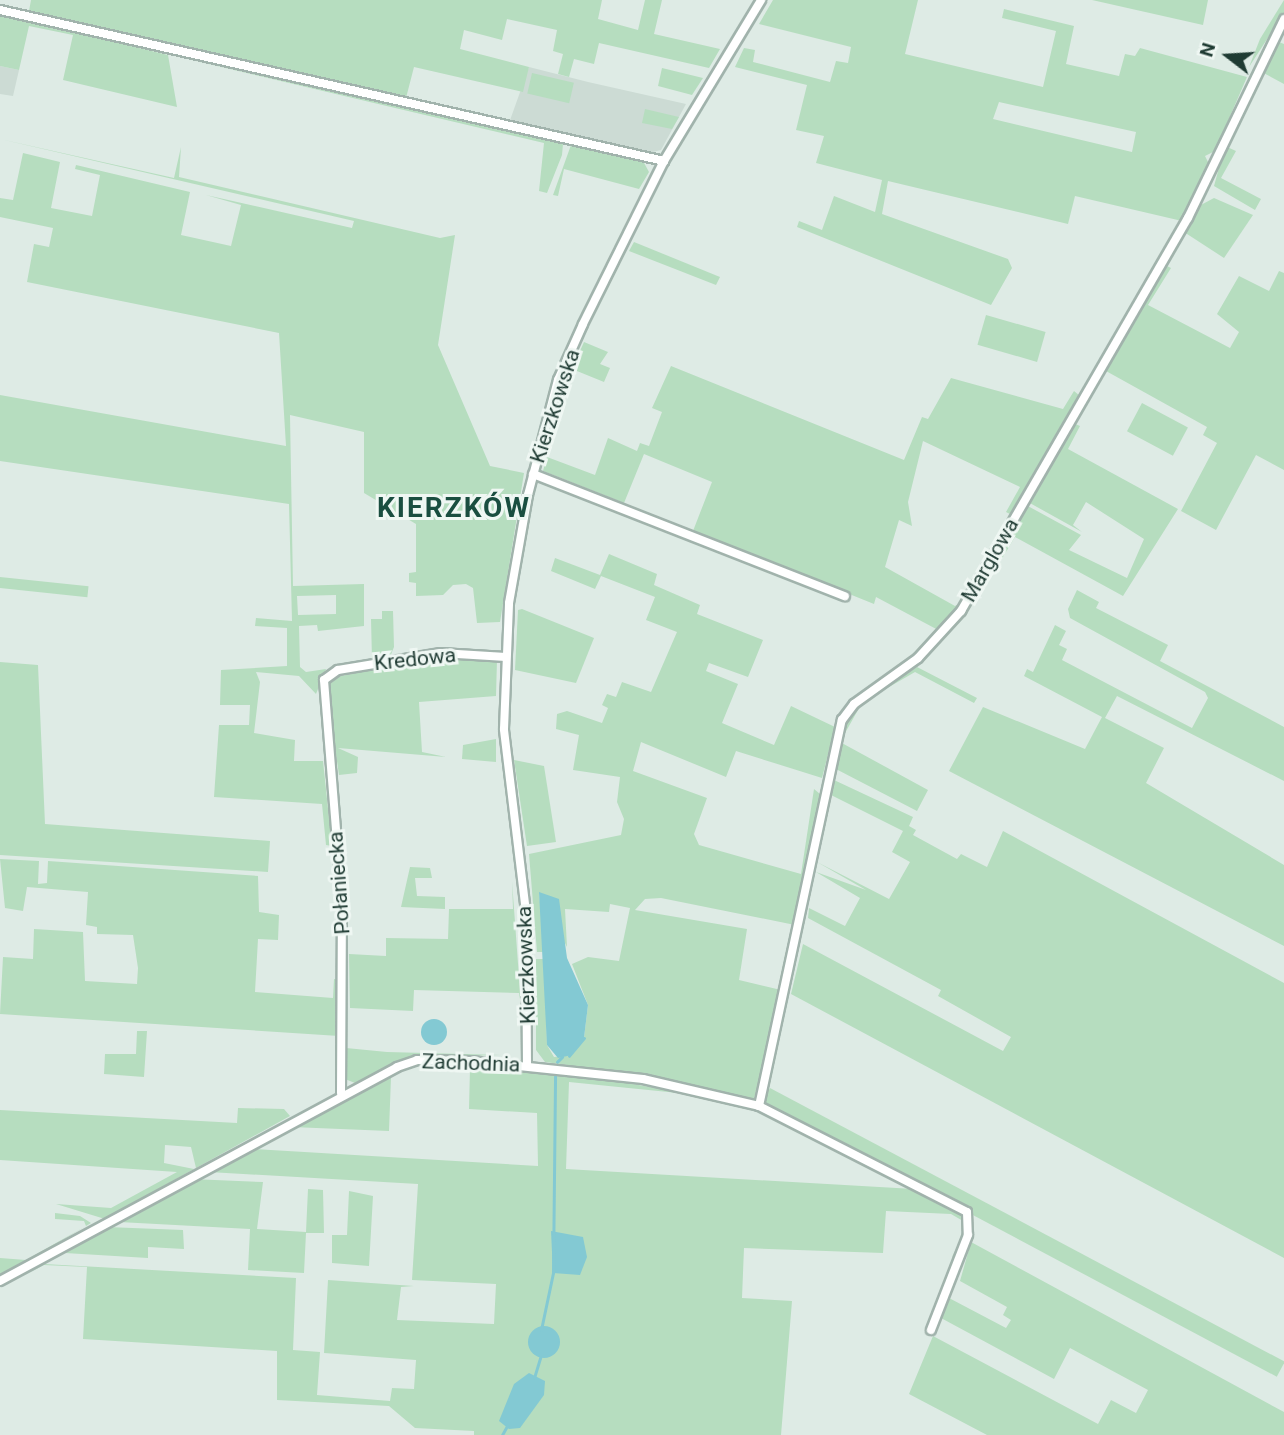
<!DOCTYPE html>
<meta charset="utf-8">
<style>
body{margin:0}
#map{position:relative;width:1284px;height:1435px;overflow:hidden;background:#deebe5;font-family:Roboto,sans-serif}
div>[style]{position:absolute}
[style*='--x']{left:calc(var(--x)*1px);top:calc(var(--y)*1px);width:calc(var(--w)*1px);rotate:calc(var(--a)*1deg)}
.built>*{inset:0;background:#ccdbd4}
.green>*{inset:0;background:#b6ddbf;transform-origin:0 0}
.water>*{inset:0;background:#83c9d3}
.round{border-radius:50%}
.stream>*{height:2.5px;margin:-1.25px;padding:0 1.25px;transform-origin:1.25px;border-radius:1.25px;background:#83c9d3}
.roads{filter:drop-shadow(2px 0 #a1b3ac) drop-shadow(-2px 0 #a1b3ac) drop-shadow(0 2px #a1b3ac) drop-shadow(0 -2px #a1b3ac)}
.minor>*{height:8px;margin:-4px;padding:0 4px;transform-origin:4px;border-radius:4px;background:#fff}
span{translate:-50% -50%;white-space:nowrap;text-align:center;line-height:1.15;-webkit-text-stroke:6px #eff7f3;paint-order:stroke}
.street-label{font-size:21px;color:#1f3b33}
.district-label{font-size:28px;color:#1a4e40;font-weight:700;letter-spacing:2px}
.north{position:absolute;left:1193px;top:21px;width:70px;height:70px;-webkit-text-stroke:5px #eff7f3;paint-order:stroke;rotate:287deg;font-size:19px;font-weight:700;line-height:28px;text-align:center;color:#1f3b33}
.north::after{content:'';display:block;margin:auto;width:24px;height:32px;background:#1f3b33;clip-path:polygon(50% 0,100% 100%,50% 72%,0 100%)}
</style>
<div id="map">
<div class="built">
<i style="clip-path:polygon(0 66px,19px 70px,13px 96px,0 94px)"></i>
<i style="clip-path:polygon(529px 67px,588px 82px,686px 104px,661px 150px,644px 154px,509px 123px)"></i>
</div>
<div class="green">
<i style="clip-path:polygon(31px 0,602px 0,598px 19px,638px 30px,645px 0,662px 0,654px 34px,720px 49px,709px 68px,599px 43px,594px 64px,574px 59px,569px 77px,558px 74px,563px 54px,553px 51px,557px 30px,507px 19px,502px 40px,464px 30px,460px 49px,529px 67px,523px 92px,414px 67px,406px 98px,29px 11px)"></i>
<i style="clip-path:polygon(evenodd,773px 0,918px 0,905px 54px,1043px 87px,1056px 31px,1002px 18px,1004px 9px,1074px 26px,1066px 64px,1119px 76px,1125px 54px,1135px 56px,1140px 48px,1247px 77px,1215px 151px,1205px 156px,1209px 164px,1182px 221px,1075px 196px,1068px 224px,888px 181px,882px 214px,1008px 259px,1012px 268px,991px 305px,797px 227px,799px 221px,822px 230px,834px 196px,875px 212px,882px 180px,816px 163px,824px 136px,796px 130px,807px 85px,735px 67px,744px 48px,755px 50px,753px 62px,830px 82px,836px 61px,848px 63px,851px 47px,759px 24px,773px 0,999px 102px,1136px 132px,1132px 152px,993px 119px,999px 102px)"></i>
<i style="clip-path:polygon(1092px 0,1208px 0,1203px 25px)"></i>
<i style="clip-path:polygon(1284px 0,1284px 13px,1249px 67px,1260px 39px)"></i>
<i style="clip-path:polygon(0 14px,168px 55px,177px 107px,63px 80px,73px 35px,29px 26px,19px 70px,0 66px)"></i>
<i style="clip-path:polygon(1276px 41px,1284px 44px,1284px 84px,1260px 71px)"></i>
<i style="clip-path:polygon(183px 58px,556px 142px,563px 144px,562px 155px,547px 193px,539px 191px,544px 143px)"></i>
<i style="clip-path:polygon(662px 68px,703px 78px,692px 95px,658px 86px)"></i>
<i style="left:532px;top:73px;width:43px;height:21px;rotate:13deg"></i>
<i style="clip-path:polygon(645px 109px,679px 117px,672px 129px,642px 123px)"></i>
<i style="clip-path:polygon(evenodd,0 139px,174px 178px,181px 147px,179px 177px,440px 238px,455px 235px,438px 345px,490px 466px,524px 473px,500px 622px,477px 623px,473px 588px,466px 584px,453px 585px,443px 595px,416px 596px,416px 583px,409px 582px,409px 573px,416px 572px,416px 524px,364px 493px,364px 432px,290px 415px,293px 586px,364px 584px,364px 626px,318px 631px,317px 625px,299px 626px,300px 667px,306px 672px,326px 669px,316px 694px,299px 676px,256px 672px,260px 682px,254px 733px,295px 740px,294px 761px,323px 761px,332px 846px,326px 845px,322px 804px,214px 797px,219px 725px,249px 725px,250px 705px,220px 705px,221px 670px,287px 666px,287px 628px,255px 626px,256px 618px,292px 621px,289px 504px,0 461px,0 395px,286px 446px,279px 333px,27px 282px,34px 244px,49px 247px,53px 228px,0 217px,0 198px,13px 200px,23px 153px,60px 162px,51px 208px,92px 216px,100px 175px,75px 169px,76px 165px,190px 192px,181px 235px,231px 246px,241px 205px,206px 195px,352px 228px,354px 221px,0 139px,336px 595px,336px 614px,298px 615px,297px 596px,336px 595px)"></i>
<i style="clip-path:polygon(571px 145px,643px 161px,649px 172px,639px 189px,564px 169px,558px 196px,553px 195px)"></i>
<i style="clip-path:polygon(1225px 146px,1236px 151px,1221px 178px,1261px 199px,1255px 210px,1214px 186px)"></i>
<i style="clip-path:polygon(1214px 198px,1253px 215px,1224px 258px,1184px 232px,1199px 206px)"></i>
<i style="clip-path:polygon(634px 242px,720px 277px,716px 285px,629px 251px)"></i>
<i style="clip-path:polygon(1163px 264px,1171px 268px,1148px 305px,1230px 348px,1239px 332px,1217px 314px,1239px 276px,1269px 291px,1279px 271px,1284px 273px,1284px 470px,1256px 455px,1216px 530px,1181px 511px,1217px 443px,1203px 435px,1207px 427px,1106px 371px)"></i>
<i style="left:986px;top:315px;width:62px;height:31px;rotate:16deg"></i>
<i style="clip-path:polygon(584px 342px,608px 352px,600px 364px,610px 368px,604px 382px,572px 369px)"></i>
<i style="clip-path:polygon(671px 366px,904px 460px,922px 417px,928px 419px,951px 378px,1063px 409px,1074px 391px,1080px 396px,1012px 515px,1006px 512px,1020px 487px,923px 441px,908px 502px,912px 526px,899px 520px,885px 567px,955px 606px,962px 602px,940px 631px,876px 597px,874px 604px,693px 531px,712px 482px,644px 454px,624px 503px,543px 471px,547px 457px,595px 475px,608px 438px,637px 451px,640px 443px,649px 446px,662px 412px,652px 408px)"></i>
<i style="left:1142px;top:403px;width:52px;height:32px;rotate:28deg"></i>
<i style="clip-path:polygon(1073px 423px,1080px 426px,1068px 449px,1178px 509px,1123px 596px,1015px 537px,994px 572px,991px 567px,1026px 505px,1081px 535px,1069px 550px,1127px 578px,1144px 539px,1086px 502px,1073px 525px,1082px 532px,1028px 502px)"></i>
<i style="clip-path:polygon(609px 554px,657px 574px,654px 585px,700px 605px,697px 614px,763px 640px,748px 677px,709px 663px,706px 671px,738px 684px,722px 723px,774px 745px,791px 706px,835px 727px,822px 778px,736px 751px,726px 777px,641px 742px,633px 771px,707px 798px,694px 834px,699px 845px,801px 874px,814px 789px,820px 794px,795px 925px,661px 898px,645px 899px,635px 910px,747px 929px,739px 980px,781px 990px,754px 1099px,643px 1075px,545px 1062px,536px 1050px,536px 959px,545px 959px,547px 1045px,554px 1057px,572px 1055px,584px 1038px,588px 1005px,572px 964px,588px 957px,619px 961px,630px 908px,610px 904px,609px 912px,565px 909px,567px 947px,539px 892px,545px 952px,537px 952px,529px 854px,621px 835px,624px 819px,617px 802px,620px 777px,573px 770px,579px 735px,556px 729px,557px 714px,567px 711px,602px 723px,608px 708px,602px 705px,607px 694px,616px 697px,622px 682px,651px 692px,677px 632px,646px 620px,655px 597px,601px 576px,595px 589px,551px 571px,555px 558px,600px 575px)"></i>
<i style="left:0;top:577px;width:89px;height:11px;rotate:6deg"></i>
<i style="clip-path:polygon(1077px 590px,1099px 602px,1096px 608px,1168px 645px,1160px 661px,1284px 727px,1284px 781px,1117px 696px,1105px 718px,1164px 748px,1146px 783px,1284px 865px,1284px 946px,949px 771px,983px 707px,1085px 749px,1102px 717px,1024px 676px,1027px 669px,1033px 672px,1055px 625px,1066px 631px,1059px 645px,1067px 649px,1062px 660px,1192px 728px,1208px 698px,1205px 692px,1070px 618px,1068px 609px)"></i>
<i style="clip-path:polygon(522px 609px,594px 638px,576px 683px,515px 670px,518px 610px)"></i>
<i style="clip-path:polygon(382px 611px,393px 611px,394px 647px,390px 657px,372px 660px,371px 619px,382px 619px)"></i>
<i style="clip-path:polygon(466px 657px,497px 660px,496px 696px,419px 702px,422px 752px,446px 757px,338px 748px,358px 757px,357px 773px,339px 775px,326px 686px,332px 678px,413px 661px)"></i>
<i style="clip-path:polygon(0 662px,38px 665px,45px 824px,270px 841px,268px 872px,0 855px)"></i>
<i style="clip-path:polygon(917px 667px,977px 698px,974px 703px,915px 672px,870px 698px)"></i>
<i style="clip-path:polygon(863px 701px,840px 742px,928px 790px,917px 811px,834px 768px,836px 749px,846px 721px)"></i>
<i style="clip-path:polygon(496px 739px,496px 762px,462px 759px,463px 745px)"></i>
<i style="clip-path:polygon(514px 760px,544px 766px,556px 842px,527px 846px)"></i>
<i style="clip-path:polygon(834px 780px,913px 817px,909px 826px,916px 830px,913px 835px,957px 859px,961px 854px,987px 867px,1003px 831px,1284px 983px,1284px 1258px,791px 994px,803px 944px,1003px 1051px,1011px 1037px,938px 996px,941px 990px,808px 918px,809px 908px,845px 926px,860px 898px,816px 872px,866px 890px,817px 862px,889px 899px,910px 862px,892px 852px,903px 831px,827px 793px)"></i>
<i style="clip-path:polygon(0 859px,39px 861px,38px 884px,47px 883px,48px 861px,258px 876px,259px 912px,279px 915px,278px 940px,258px 939px,255px 992px,333px 998px,334px 979px,339px 980px,339px 1036px,0 1014px,3px 957px,33px 959px,34px 929px,83px 932px,85px 981px,137px 984px,138px 968px,133px 935px,97px 934px,97px 927px,86px 925px,88px 892px,27px 887px,23px 911px,5px 908px)"></i>
<i style="clip-path:polygon(410px 867px,430px 868px,432px 878px,415px 878px,417px 896px,445px 897px,445px 909px,401px 907px)"></i>
<i style="clip-path:polygon(512px 881px,521px 1005px,519px 993px,414px 990px,413px 1011px,350px 1008px,349px 954px,386px 956px,386px 938px,448px 939px,449px 909px,513px 909px)"></i>
<i style="clip-path:polygon(137px 1031px,147px 1031px,144px 1077px,104px 1074px,105px 1054px,136px 1054px)"></i>
<i style="clip-path:polygon(346px 1048px,387px 1052px,502px 1055px,410px 1057px,355px 1083px,345px 1079px)"></i>
<i style="clip-path:polygon(437px 1063px,590px 1076px,688px 1094px,569px 1082px,566px 1169px,914px 1189px,953px 1208px,964px 1219px,967px 1230px,960px 1252px,952px 1257px,965px 1231px,963px 1221px,951px 1214px,886px 1211px,883px 1253px,744px 1248px,742px 1298px,792px 1301px,781px 1435px,474px 1435px,474px 1431px,415px 1428px,389px 1406px,277px 1400px,277px 1351px,83px 1339px,87px 1267px,44px 1265px,25px 1275px,44px 1264px,296px 1278px,293px 1350px,320px 1352px,317px 1395px,390px 1401px,392px 1388px,414px 1389px,416px 1360px,324px 1353px,328px 1280px,414px 1286px,401px 1287px,397px 1320px,494px 1324px,496px 1284px,412px 1280px,418px 1184px,209px 1172px,334px 1102px,416px 1066px,391px 1077px,389px 1131px,292px 1127px,254px 1149px,538px 1166px,537px 1113px,469px 1109px,470px 1068px,432px 1068px)"></i>
<i style="left:770px;top:1088px;width:583px;height:17px;rotate:28deg"></i>
<i style="clip-path:polygon(238px 1108px,284px 1109px,290px 1116px,196px 1168px,191px 1147px,165px 1145px,164px 1163px,194px 1169px,105px 1219px,56px 1204px,111px 1208px,177px 1172px,0 1160px,0 1110px,237px 1123px)"></i>
<i style="clip-path:polygon(191px 1179px,263px 1182px,257px 1229px,306px 1232px,308px 1189px,323px 1190px,324px 1233px,306px 1233px,304px 1273px,248px 1270px,250px 1229px,119px 1222px)"></i>
<i style="clip-path:polygon(349px 1191px,373px 1196px,369px 1266px,332px 1263px,332px 1235px,347px 1235px)"></i>
<i style="clip-path:polygon(55px 1213px,80px 1216px,91px 1223px,0 1277px,0 1258px,26px 1260px,86px 1226px,84px 1221px,55px 1219px)"></i>
<i style="clip-path:polygon(107px 1227px,183px 1230px,184px 1249px,148px 1247px,148px 1258px,65px 1253px)"></i>
<i style="clip-path:polygon(971px 1242px,1284px 1412px,1284px 1435px,987px 1435px,909px 1394px,933px 1336px,1098px 1424px,1111px 1400px,1136px 1413px,1148px 1390px,1070px 1348px,1054px 1379px,941px 1318px,949px 1298px,1006px 1328px,1011px 1320px,1003px 1315px,1007px 1307px,960px 1281px)"></i>
</div>
<div class="water">
<i style="clip-path:polygon(539px 892px,559px 899px,567px 958px,588px 1005px,584px 1038px,572px 1055px,558px 1058px,547px 1045px)"></i>
<i class="round" style="left:421px;top:1019px;width:26px;height:26px"></i>
<i style="clip-path:polygon(551px 1231px,583px 1237px,587px 1257px,580px 1275px,553px 1273px)"></i>
<i class="round" style="left:528px;top:1326px;width:32px;height:32px"></i>
<i style="clip-path:polygon(529px 1373px,545px 1381px,544px 1395px,520px 1428px,509px 1429px,499px 1421px,514px 1384px)"></i>
</div>
<div class="stream">
<i style="--x:569;--y:1056;--w:23;--a:-50"></i>
<i style="--x:557;--y:1062;--w:7;--a:-45"></i>
<i style="--x:541;--y:1330;--w:58;--a:-78.1"></i>
<i style="--x:553;--y:1273;--w:200;--a:-89.4"></i>
<i style="--x:534;--y:1378;--w:21;--a:-73"></i>
<i style="--x:502;--y:1435;--w:10;--a:-61"></i>
</div>
<div class="roads">
<div class="minor">
<i style="--x:0;--y:10;--w:681;--a:12.81"></i>
<i style="--x:533;--y:474;--w:335;--a:21.4"></i>
<i style="--x:527;--y:1065;--w:153;--a:-90.4"></i>
<i style="--x:526;--y:912;--w:184;--a:-96.9"></i>
<i style="--x:504;--y:729;--w:126;--a:-87.7"></i>
<i style="--x:509;--y:603;--w:110;--a:-80"></i>
<i style="--x:528;--y:495;--w:119;--a:-75.4"></i>
<i style="--x:558;--y:380;--w:61;--a:-65.9"></i>
<i style="--x:583;--y:324;--w:182;--a:-63.6"></i>
<i style="--x:664;--y:161;--w:188;--a:-58.9"></i>
<i style="--x:341;--y:1093;--w:189;--a:-89.7"></i>
<i style="--x:342;--y:904;--w:225;--a:-94.6"></i>
<i style="--x:324;--y:680;--w:17;--a:-36"></i>
<i style="--x:338;--y:670;--w:104;--a:-9.4"></i>
<i style="--x:441;--y:653;--w:65;--a:3.5"></i>
<i style="--x:759;--y:1106;--w:395;--a:-77.9"></i>
<i style="--x:842;--y:720;--w:20;--a:-53"></i>
<i style="--x:854;--y:704;--w:79;--a:-35.7"></i>
<i style="--x:918;--y:658;--w:64;--a:-47.5"></i>
<i style="--x:961;--y:611;--w:454;--a:-60"></i>
<i style="--x:1188;--y:218;--w:221;--a:-64.2"></i>
<i style="--x:0;--y:1281;--w:451;--a:-28.3"></i>
<i style="--x:397;--y:1067;--w:21;--a:-19"></i>
<i style="--x:417;--y:1060;--w:54;--a:1.1"></i>
<i style="--x:471;--y:1061;--w:173;--a:6"></i>
<i style="--x:643;--y:1079;--w:119;--a:13.1"></i>
<i style="--x:759;--y:1106;--w:233;--a:27"></i>
<i style="--x:967;--y:1212;--w:23;--a:88"></i>
<i style="--x:968;--y:1235;--w:102;--a:111.3"></i>
</div>
</div>
<div class="street-label">
<span style="left:555px;top:406px;rotate:-72deg">Kierzkowska</span>
<span style="left:990px;top:560px;rotate:-60deg">Marglowa</span>
<span style="left:415px;top:659px;rotate:-6deg">Kredowa</span>
<span style="left:339px;top:883px;rotate:-94deg">Połaniecka</span>
<span style="left:526px;top:965px;rotate:-92deg">Kierzkowska</span>
<span style="left:471px;top:1063px;rotate:2deg">Zachodnia</span>
</div>
<div class="district-label">
<span style="left:454px;top:508px">KIERZKÓW</span>
</div>
<div class="north">N</div>
</div>
